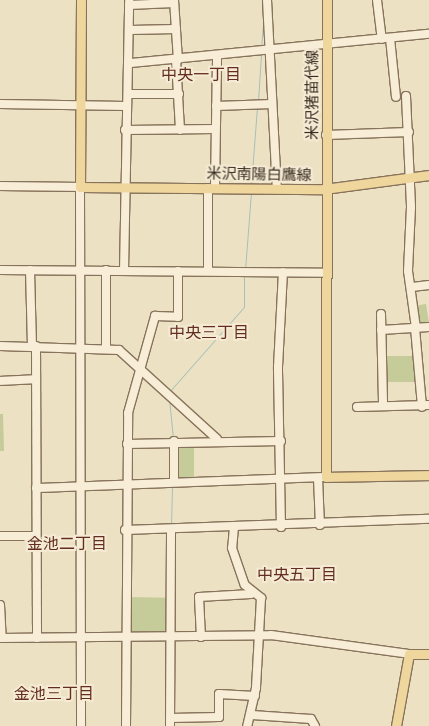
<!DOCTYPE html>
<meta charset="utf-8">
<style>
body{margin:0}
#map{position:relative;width:429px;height:726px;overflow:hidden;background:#ede1c4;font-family:"Times New Roman","Noto Sans JP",serif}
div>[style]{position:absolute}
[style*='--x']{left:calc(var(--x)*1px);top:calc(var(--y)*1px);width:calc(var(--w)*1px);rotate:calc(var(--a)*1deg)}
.green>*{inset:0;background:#c5cb99;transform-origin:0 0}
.stream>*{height:1px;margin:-0.5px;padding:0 0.5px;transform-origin:0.5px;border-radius:0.5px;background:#a6c0b9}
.roads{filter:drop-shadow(1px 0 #87735b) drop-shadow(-1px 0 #87735b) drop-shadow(0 1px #87735b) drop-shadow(0 -1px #87735b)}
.minor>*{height:8px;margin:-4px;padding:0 4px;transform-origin:4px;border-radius:4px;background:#f8eed8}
.major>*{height:9px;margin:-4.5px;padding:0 4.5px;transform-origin:4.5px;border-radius:4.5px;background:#efd69d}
span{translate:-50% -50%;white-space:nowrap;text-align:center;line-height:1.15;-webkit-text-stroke:4px #f5ebd4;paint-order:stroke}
.street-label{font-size:15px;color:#382b1f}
.neighbourhood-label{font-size:16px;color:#632e1f}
</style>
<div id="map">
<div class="green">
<i style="left:426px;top:304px;width:20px;height:10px;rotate:81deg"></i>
<i style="left:383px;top:356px;width:33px;height:26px"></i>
<i style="clip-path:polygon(0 414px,3px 414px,4px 451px,0 451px)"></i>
<i style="left:175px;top:442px;width:19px;height:36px"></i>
<i style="left:127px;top:597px;width:42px;height:37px;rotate:1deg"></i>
</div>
<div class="stream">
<i style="--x:261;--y:48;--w:36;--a:-85"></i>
<i style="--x:258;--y:101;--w:46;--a:-86.3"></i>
<i style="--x:251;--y:185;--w:78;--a:-85.6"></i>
<i style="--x:245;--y:270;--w:78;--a:-85.6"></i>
<i style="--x:169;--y:392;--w:113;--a:-48.6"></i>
<i style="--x:244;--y:307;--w:31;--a:-90"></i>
<i style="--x:169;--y:398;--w:41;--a:84.4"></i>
<i style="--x:171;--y:526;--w:41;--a:-88.6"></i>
</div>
<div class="roads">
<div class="minor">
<i style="--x:174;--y:0;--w:60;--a:86.2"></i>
<i style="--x:267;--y:0;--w:188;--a:87"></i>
<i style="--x:377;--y:0;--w:39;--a:83"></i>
<i style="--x:129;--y:5;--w:45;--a:-2.5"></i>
<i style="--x:130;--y:30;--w:46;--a:-1.2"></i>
<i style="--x:390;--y:38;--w:59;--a:84.2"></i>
<i style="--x:176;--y:60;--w:70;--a:86.7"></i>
<i style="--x:131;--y:63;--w:299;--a:-5.6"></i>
<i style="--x:131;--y:94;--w:48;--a:0"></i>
<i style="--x:406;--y:96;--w:111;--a:87.4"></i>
<i style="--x:411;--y:207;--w:64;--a:92.7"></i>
<i style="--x:408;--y:271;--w:58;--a:82"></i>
<i style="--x:0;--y:104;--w:126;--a:0.9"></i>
<i style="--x:216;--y:106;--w:56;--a:-2"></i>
<i style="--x:125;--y:130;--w:90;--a:-0.6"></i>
<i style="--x:326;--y:135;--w:83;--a:-2.1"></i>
<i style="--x:0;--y:186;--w:80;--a:0.7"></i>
<i style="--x:80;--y:187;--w:539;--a:89.89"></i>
<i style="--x:215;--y:188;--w:132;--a:-89.1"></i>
<i style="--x:0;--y:270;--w:326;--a:0.5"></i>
<i style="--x:30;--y:270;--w:76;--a:88.5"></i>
<i style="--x:124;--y:271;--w:271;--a:-88.9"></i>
<i style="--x:208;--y:271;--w:83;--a:-90"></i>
<i style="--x:412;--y:287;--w:17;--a:-7"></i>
<i style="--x:381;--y:314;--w:89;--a:88.7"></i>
<i style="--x:415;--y:328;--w:79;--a:84.9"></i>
<i style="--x:381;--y:330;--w:48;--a:-3.6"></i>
<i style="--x:0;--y:346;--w:119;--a:1.9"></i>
<i style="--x:119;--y:350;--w:132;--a:42.2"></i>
<i style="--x:36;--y:346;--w:292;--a:89.8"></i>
<i style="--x:106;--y:347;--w:77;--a:-90"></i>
<i style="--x:0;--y:381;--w:35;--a:-3"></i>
<i style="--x:357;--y:407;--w:72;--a:-1.6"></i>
<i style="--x:127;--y:444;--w:154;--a:-1.1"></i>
<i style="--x:318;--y:478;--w:47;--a:87.6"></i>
<i style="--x:174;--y:482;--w:41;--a:-90"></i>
<i style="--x:36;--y:488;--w:290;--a:-2.2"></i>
<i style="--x:234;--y:527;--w:21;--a:95"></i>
<i style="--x:232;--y:548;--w:39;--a:71"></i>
<i style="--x:245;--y:585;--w:21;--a:39"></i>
<i style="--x:261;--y:598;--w:90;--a:93.2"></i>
<i style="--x:256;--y:688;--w:39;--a:103"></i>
<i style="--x:281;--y:527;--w:160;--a:-91.1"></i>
<i style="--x:278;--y:367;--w:95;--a:-87"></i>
<i style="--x:125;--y:530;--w:304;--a:-2.1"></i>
<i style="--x:0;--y:536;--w:36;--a:0"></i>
<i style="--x:0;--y:605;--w:33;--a:87"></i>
<i style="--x:201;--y:637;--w:40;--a:-92.9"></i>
<i style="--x:199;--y:597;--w:52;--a:-3.3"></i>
<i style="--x:0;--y:638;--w:271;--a:-0.6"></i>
<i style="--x:271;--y:635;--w:139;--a:7.8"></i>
<i style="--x:252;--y:715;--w:59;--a:3.9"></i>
<i style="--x:311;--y:719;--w:8;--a:60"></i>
<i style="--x:170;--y:718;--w:49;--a:-1.2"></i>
<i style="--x:219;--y:717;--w:23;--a:-90"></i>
<i style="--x:219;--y:694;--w:36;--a:3"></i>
<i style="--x:126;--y:726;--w:313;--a:-89.6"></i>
<i style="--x:128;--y:413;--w:101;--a:-74.4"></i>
<i style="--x:155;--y:316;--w:23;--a:2"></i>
<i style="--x:178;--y:317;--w:46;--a:-90"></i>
<i style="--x:170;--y:726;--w:197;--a:-89.7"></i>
</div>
<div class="major">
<i style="--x:81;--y:0;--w:187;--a:90.3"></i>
<i style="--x:80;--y:187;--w:244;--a:0.5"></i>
<i style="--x:324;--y:189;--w:106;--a:-7.6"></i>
<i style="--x:327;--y:0;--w:477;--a:90.1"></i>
<i style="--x:326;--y:477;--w:103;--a:-1.1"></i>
<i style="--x:396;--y:726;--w:73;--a:-79.8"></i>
<i style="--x:409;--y:654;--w:20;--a:0"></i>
</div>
</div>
<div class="street-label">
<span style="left:313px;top:95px;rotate:-90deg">米沢猪苗代線</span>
<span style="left:259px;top:175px;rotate:1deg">米沢南陽白鷹線</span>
</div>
<div class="neighbourhood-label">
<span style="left:201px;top:75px">中央一丁目</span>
<span style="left:209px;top:333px">中央三丁目</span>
<span style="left:67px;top:544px">金池二丁目</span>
<span style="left:297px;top:575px">中央五丁目</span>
<span style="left:54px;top:694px">金池三丁目</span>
</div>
</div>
